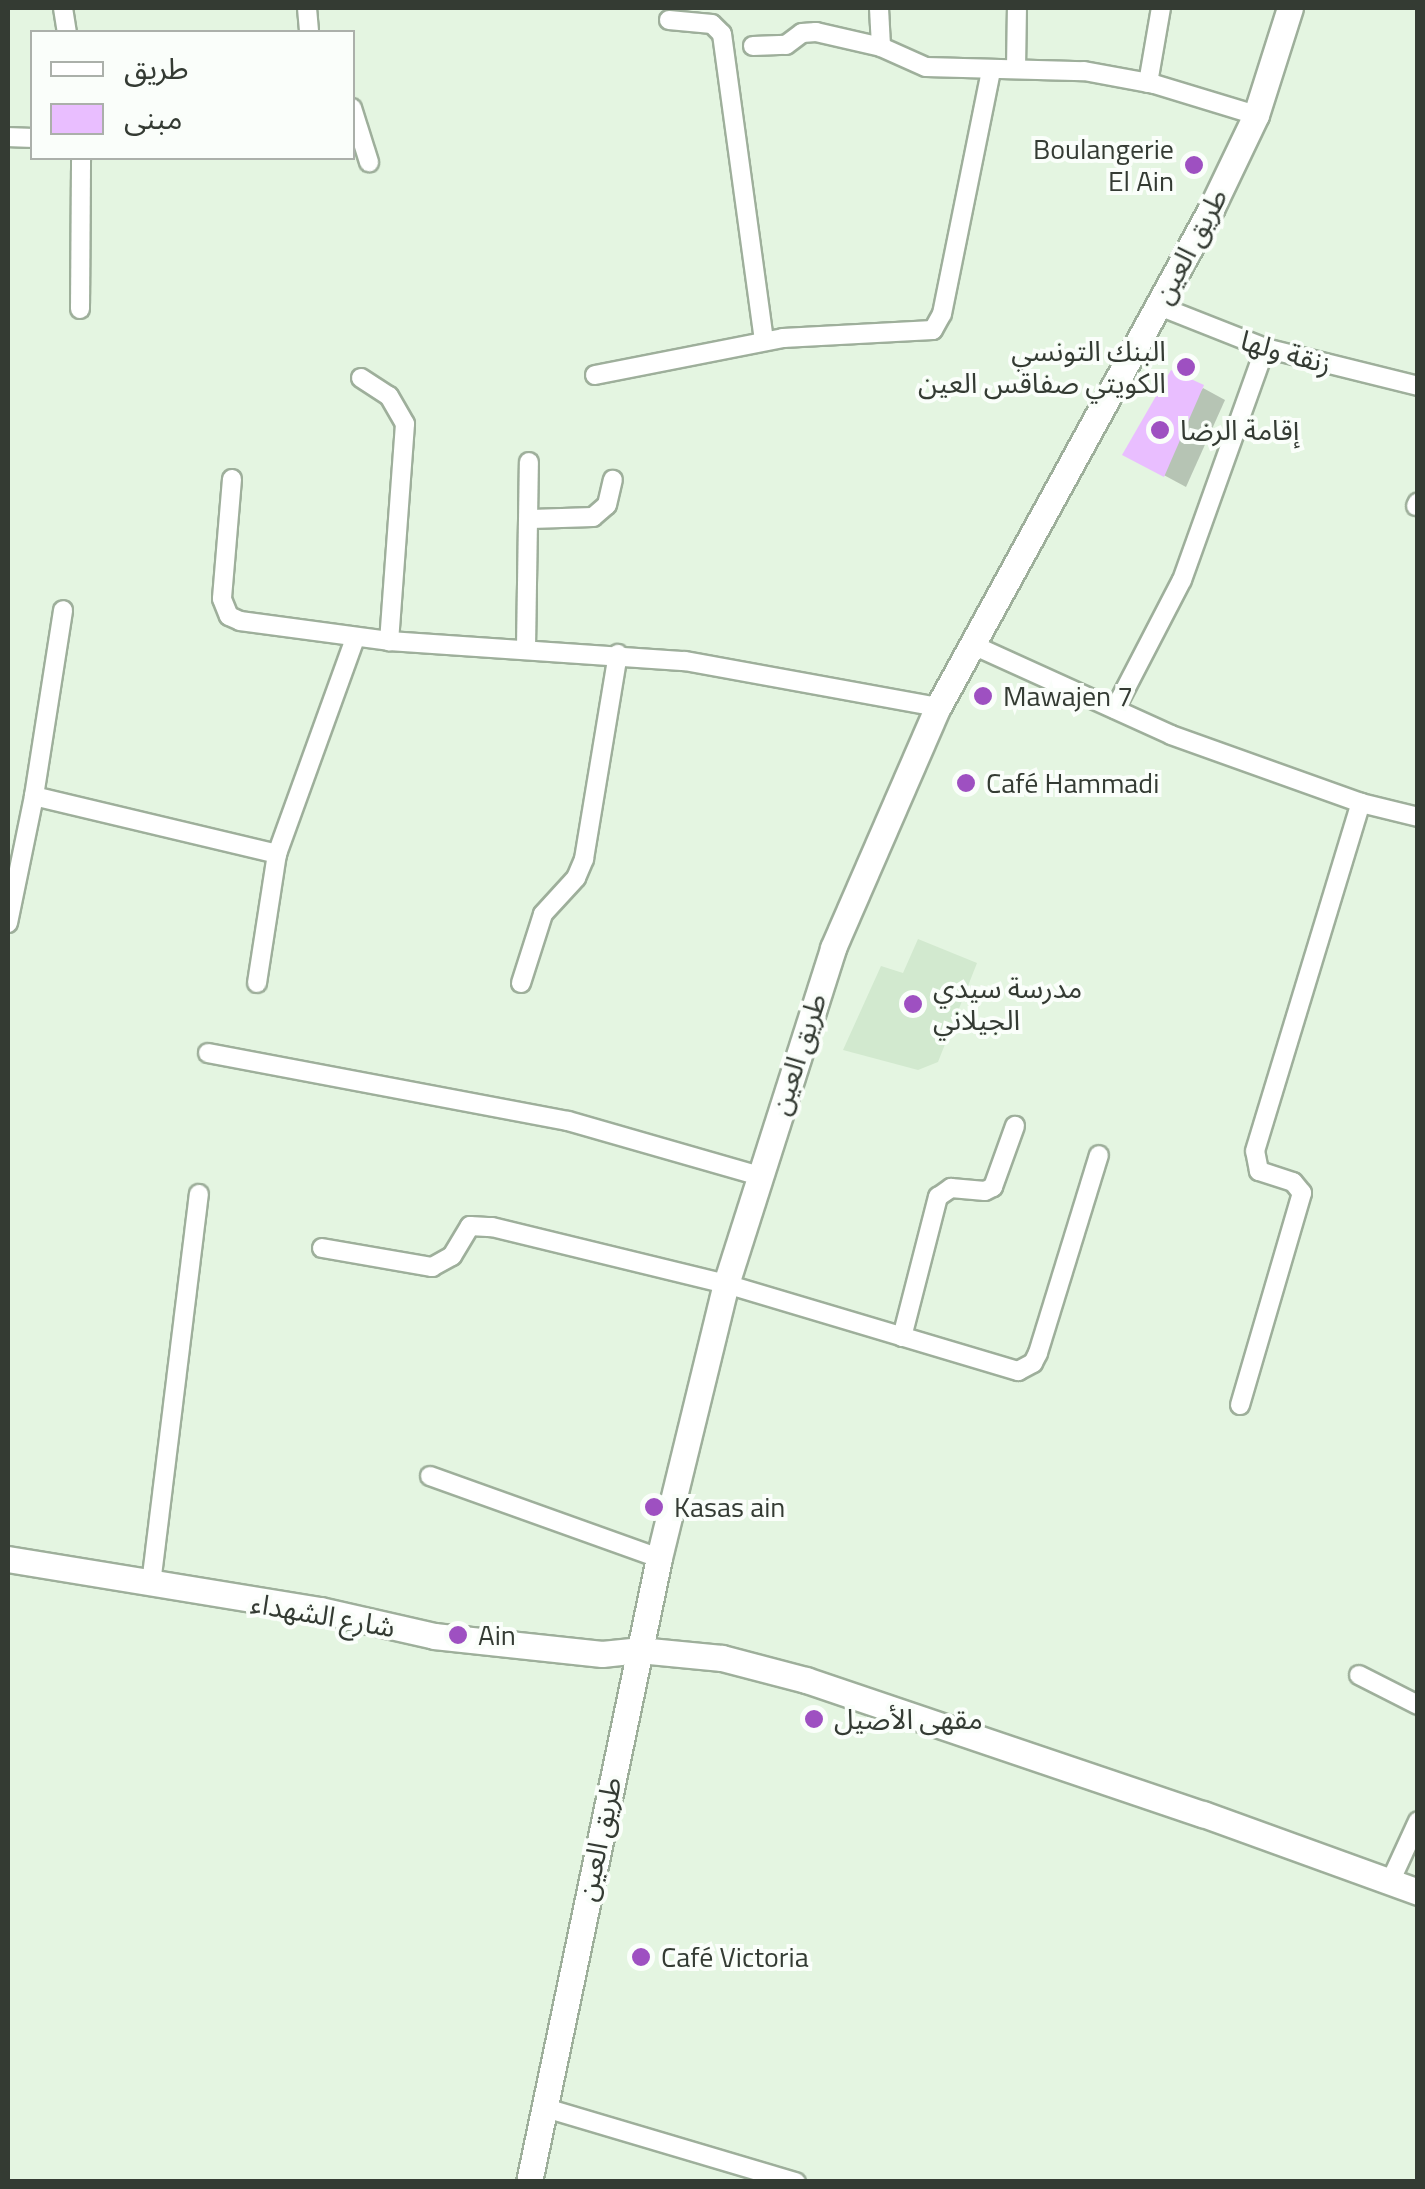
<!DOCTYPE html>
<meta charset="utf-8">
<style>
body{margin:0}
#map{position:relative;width:1425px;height:2189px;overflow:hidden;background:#e4f5e1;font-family:"Titillium Web","Noto Sans Arabic",sans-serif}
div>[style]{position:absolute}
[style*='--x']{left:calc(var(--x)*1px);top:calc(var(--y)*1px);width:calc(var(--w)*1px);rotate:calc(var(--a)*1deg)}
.built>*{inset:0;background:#d2e9cf}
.shadow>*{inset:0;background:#0003}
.building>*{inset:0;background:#e9beff}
.roads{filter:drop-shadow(2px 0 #9eaf9b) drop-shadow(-2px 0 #9eaf9b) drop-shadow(0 2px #9eaf9b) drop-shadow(0 -2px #9eaf9b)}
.street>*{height:18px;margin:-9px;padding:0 9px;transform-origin:9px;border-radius:9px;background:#fff}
.secondary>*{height:25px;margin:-12.5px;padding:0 12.5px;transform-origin:12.5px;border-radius:12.5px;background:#fff}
.dots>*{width:28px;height:28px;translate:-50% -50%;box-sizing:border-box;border:5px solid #fafefa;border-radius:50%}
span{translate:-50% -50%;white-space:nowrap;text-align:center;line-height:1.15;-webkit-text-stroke:8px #fafefa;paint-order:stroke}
.poi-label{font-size:28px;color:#343b33}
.right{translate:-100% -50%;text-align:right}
.left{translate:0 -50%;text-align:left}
.street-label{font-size:28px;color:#343b33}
.frame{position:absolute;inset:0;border:10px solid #343b33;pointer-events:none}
.legend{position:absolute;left:30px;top:30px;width:325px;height:130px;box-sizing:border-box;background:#fafefa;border:2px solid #abb0aa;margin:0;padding:12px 18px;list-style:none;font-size:30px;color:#343b33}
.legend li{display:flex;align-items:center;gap:20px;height:50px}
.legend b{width:50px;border:2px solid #abb0aa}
</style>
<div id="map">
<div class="built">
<i style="clip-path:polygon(918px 939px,977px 963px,938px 1062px,918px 1070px,843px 1050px,881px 966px,903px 973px)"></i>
</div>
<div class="shadow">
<i style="clip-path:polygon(1203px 388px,1225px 400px,1186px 487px,1147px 466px)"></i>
</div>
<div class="building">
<i style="clip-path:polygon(1171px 370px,1204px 385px,1164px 477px,1122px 455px)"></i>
</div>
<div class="roads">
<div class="street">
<i style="--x:63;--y:8;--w:24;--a:81"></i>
<i style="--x:307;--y:8;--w:24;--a:85"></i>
<i style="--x:879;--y:8;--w:39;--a:87"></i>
<i style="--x:669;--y:20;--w:43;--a:5.3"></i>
<i style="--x:712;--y:24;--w:14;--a:45"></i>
<i style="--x:722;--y:34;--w:309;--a:82.2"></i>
<i style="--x:753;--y:46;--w:33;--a:-2"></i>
<i style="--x:786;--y:45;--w:20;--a:-37"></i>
<i style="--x:802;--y:33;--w:14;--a:-4"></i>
<i style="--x:816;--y:32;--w:67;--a:13"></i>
<i style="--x:881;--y:47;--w:49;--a:24"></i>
<i style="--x:926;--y:67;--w:158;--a:1.5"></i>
<i style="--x:1084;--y:71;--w:71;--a:10.5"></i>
<i style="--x:1154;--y:84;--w:107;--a:16.9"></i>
<i style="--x:1016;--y:69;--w:61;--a:-89.1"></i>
<i style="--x:1148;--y:83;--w:76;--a:-80.2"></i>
<i style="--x:352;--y:108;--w:57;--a:72.5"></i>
<i style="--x:8;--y:137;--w:24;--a:2"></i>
<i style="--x:1159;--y:306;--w:114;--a:21.6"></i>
<i style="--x:1265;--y:348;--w:158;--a:13.9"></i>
<i style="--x:80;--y:309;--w:151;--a:-89.6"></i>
<i style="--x:595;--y:375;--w:192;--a:-11.1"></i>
<i style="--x:783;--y:338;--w:150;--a:-3.1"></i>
<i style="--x:933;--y:330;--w:18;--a:-61"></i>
<i style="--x:942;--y:314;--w:249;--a:-78.6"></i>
<i style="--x:361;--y:378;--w:33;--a:33"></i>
<i style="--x:389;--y:396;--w:32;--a:60"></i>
<i style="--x:405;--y:424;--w:218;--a:94.2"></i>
<i style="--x:232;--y:479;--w:120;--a:94.8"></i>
<i style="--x:222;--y:599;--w:18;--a:68"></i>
<i style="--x:229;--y:616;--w:12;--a:24"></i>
<i style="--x:240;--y:621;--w:150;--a:7.6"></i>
<i style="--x:389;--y:641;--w:297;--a:3.9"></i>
<i style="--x:685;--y:661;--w:257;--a:10.3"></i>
<i style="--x:1416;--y:506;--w:4;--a:-63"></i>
<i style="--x:531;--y:519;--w:62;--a:-1.8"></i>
<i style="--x:593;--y:517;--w:18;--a:-41"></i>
<i style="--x:607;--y:505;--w:26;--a:-77"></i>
<i style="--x:973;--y:645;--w:217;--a:24.4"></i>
<i style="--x:1171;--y:735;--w:202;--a:19.7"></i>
<i style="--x:1361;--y:803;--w:59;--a:13.8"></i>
<i style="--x:526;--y:647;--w:185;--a:-89.1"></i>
<i style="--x:1115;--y:709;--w:145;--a:-62.6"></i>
<i style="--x:1182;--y:580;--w:246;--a:-70.3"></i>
<i style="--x:34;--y:796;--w:188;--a:-81.1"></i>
<i style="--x:8;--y:923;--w:130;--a:-78.4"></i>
<i style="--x:34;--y:796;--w:250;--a:13.4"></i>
<i style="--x:257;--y:983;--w:131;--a:-81.2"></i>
<i style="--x:277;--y:854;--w:230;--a:-70.1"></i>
<i style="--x:521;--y:983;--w:72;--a:-72.3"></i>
<i style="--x:543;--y:914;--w:49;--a:-47.5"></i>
<i style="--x:576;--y:878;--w:21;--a:-67"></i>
<i style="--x:584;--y:859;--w:208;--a:-80.6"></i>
<i style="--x:208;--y:1053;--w:366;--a:10.7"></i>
<i style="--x:568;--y:1121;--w:200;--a:16"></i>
<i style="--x:322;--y:1248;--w:112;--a:9.8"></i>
<i style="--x:432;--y:1267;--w:23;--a:-29"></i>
<i style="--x:452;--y:1256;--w:35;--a:-59"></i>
<i style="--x:470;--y:1226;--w:22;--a:3"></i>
<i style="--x:492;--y:1227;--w:241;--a:13.7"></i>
<i style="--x:726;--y:1284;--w:305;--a:16.6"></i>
<i style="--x:1018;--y:1371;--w:17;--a:-28"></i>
<i style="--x:1033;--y:1363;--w:11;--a:-63"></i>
<i style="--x:1038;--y:1353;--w:207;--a:-72.9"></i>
<i style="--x:902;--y:1337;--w:145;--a:-75.6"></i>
<i style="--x:938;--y:1197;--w:16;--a:-35"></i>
<i style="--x:951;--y:1188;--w:34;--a:5"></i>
<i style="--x:985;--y:1191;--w:9;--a:-27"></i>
<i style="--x:993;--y:1187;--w:65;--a:-70.2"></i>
<i style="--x:1240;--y:1405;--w:221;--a:-73.7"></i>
<i style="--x:1302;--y:1193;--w:14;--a:-129"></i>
<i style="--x:1293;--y:1182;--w:36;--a:-162"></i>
<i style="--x:1259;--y:1171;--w:20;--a:-101"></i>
<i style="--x:1255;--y:1151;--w:364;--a:-73.1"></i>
<i style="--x:430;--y:1476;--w:243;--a:19.7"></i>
<i style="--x:151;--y:1584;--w:393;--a:-83"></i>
<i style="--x:1359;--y:1675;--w:66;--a:27"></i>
<i style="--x:1390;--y:1882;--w:67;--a:-65.3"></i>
<i style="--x:542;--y:2107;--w:265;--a:16.5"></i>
</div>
<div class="secondary">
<i style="--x:8;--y:1559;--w:316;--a:9.3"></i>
<i style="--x:320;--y:1610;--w:117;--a:12.8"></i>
<i style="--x:434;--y:1636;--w:169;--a:6.1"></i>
<i style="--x:602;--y:1654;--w:37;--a:-6"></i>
<i style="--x:639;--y:1650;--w:83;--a:5.5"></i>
<i style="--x:722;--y:1658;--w:87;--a:14.7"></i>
<i style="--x:806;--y:1680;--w:419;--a:18.7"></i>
<i style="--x:1203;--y:1814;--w:229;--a:19.9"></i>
<i style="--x:529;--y:2182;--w:637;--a:-78.23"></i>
<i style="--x:659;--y:1558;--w:282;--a:-76.3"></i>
<i style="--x:726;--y:1284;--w:353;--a:-72.3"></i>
<i style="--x:833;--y:948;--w:263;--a:-66.5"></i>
<i style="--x:938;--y:707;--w:568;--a:-61.27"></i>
<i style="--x:1211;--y:209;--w:104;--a:-64.4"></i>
<i style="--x:1256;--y:115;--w:112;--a:-72.4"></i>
</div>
</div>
<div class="dots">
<i style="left:1194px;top:165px;background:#9e50c1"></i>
<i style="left:1186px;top:367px;background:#9e50c1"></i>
<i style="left:1160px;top:430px;background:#9e50c1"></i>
<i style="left:983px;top:696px;background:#9e50c1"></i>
<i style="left:966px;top:783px;background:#9e50c1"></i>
<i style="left:913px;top:1004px;background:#9e50c1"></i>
<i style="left:654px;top:1507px;background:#9e50c1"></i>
<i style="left:458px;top:1635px;background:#9e50c1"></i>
<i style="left:814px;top:1719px;background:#9e50c1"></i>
<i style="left:641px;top:1957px;background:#9e50c1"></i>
</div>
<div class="poi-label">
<span class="right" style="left:1174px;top:165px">Boulangerie<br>El Ain</span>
<span class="right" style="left:1166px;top:367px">البنك التونسي<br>الكويتي صفاقس العين</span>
<span class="left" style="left:1180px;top:430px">إقامة الرضا</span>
<span class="left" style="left:1003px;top:696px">Mawajen 7</span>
<span class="left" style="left:986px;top:783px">Café Hammadi</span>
<span class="left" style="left:933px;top:1004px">مدرسة سيدي<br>الجيلاني</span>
<span class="left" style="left:674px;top:1507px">Kasas ain</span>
<span class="left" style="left:478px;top:1635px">Ain</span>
<span class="left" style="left:834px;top:1719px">مقهى الأصيل</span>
<span class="left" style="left:661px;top:1957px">Café Victoria</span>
</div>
<div class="street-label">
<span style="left:1190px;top:246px;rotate:-62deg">طريق العين</span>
<span style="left:1286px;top:352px;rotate:16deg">زنقة ولها</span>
<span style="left:798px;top:1054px;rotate:-72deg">طريق العين</span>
<span style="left:323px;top:1615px;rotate:10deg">شارع الشهداء</span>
<span style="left:599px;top:1839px;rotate:-78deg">طريق العين</span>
</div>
<div class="frame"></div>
<ul class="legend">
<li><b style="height:12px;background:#fff"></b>طريق</li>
<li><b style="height:28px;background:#e9beff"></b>مبنى</li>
</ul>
</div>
